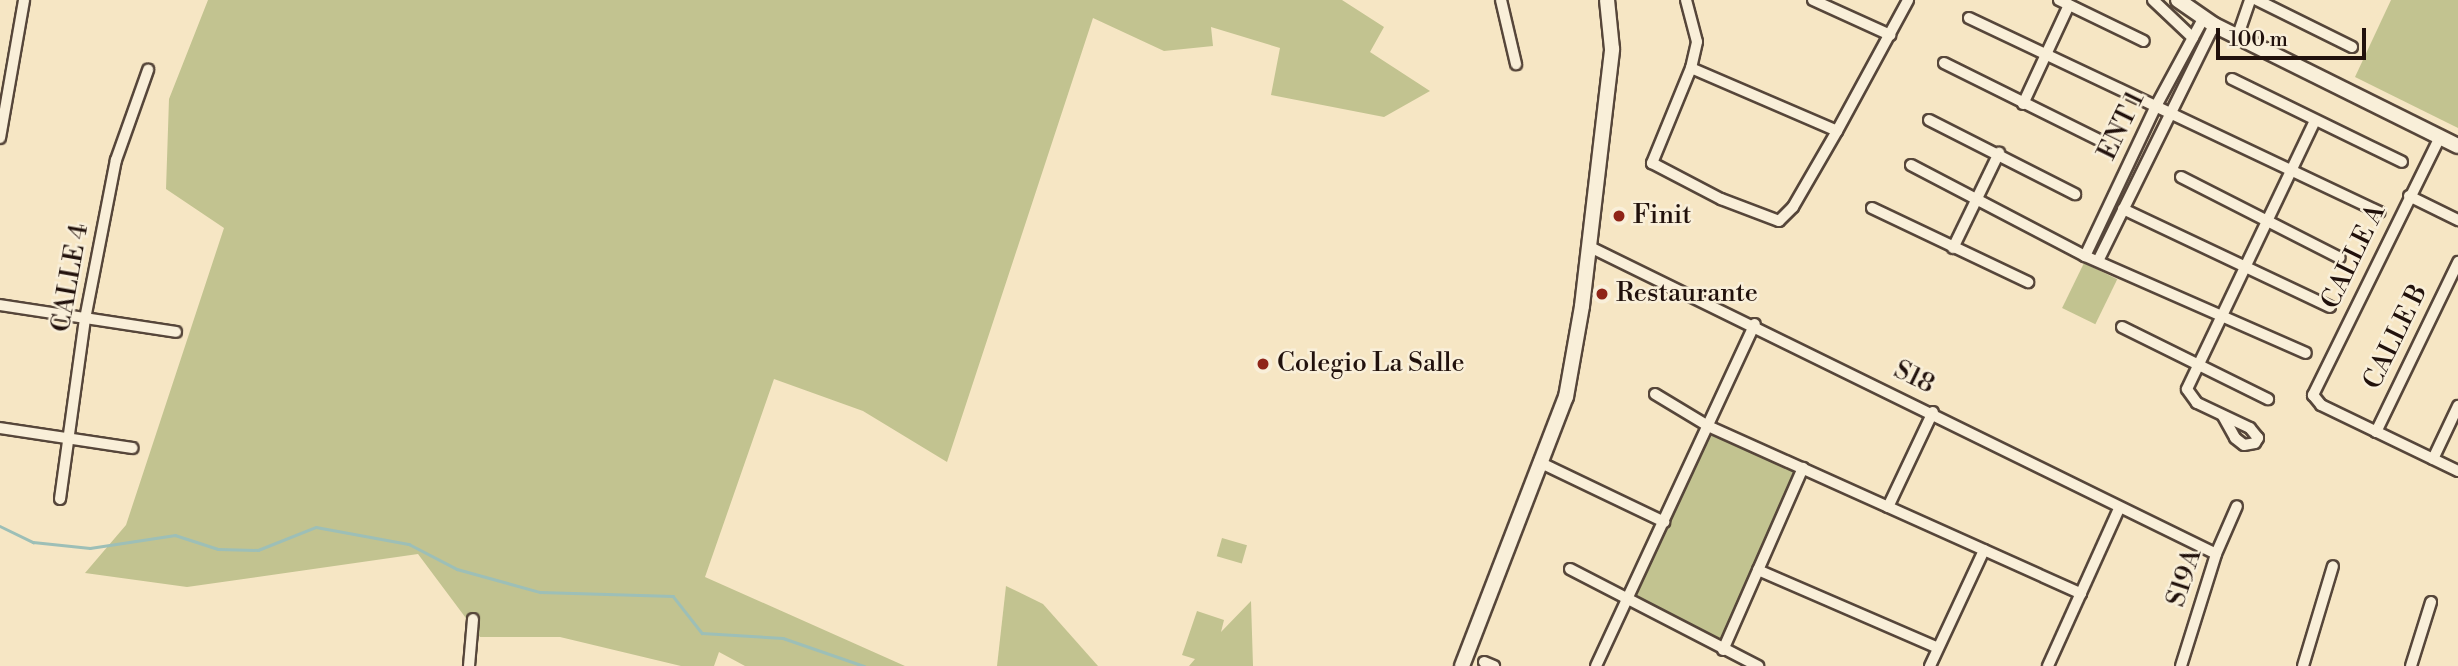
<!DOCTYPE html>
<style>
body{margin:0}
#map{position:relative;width:2458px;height:666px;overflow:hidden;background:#f6e6c4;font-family:"Libre Bodoni",serif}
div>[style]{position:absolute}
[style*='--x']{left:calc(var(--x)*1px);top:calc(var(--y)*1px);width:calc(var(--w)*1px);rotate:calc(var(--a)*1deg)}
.green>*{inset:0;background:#c2c390;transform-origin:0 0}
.stream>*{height:2.5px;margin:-1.25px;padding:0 1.25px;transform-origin:1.25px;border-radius:1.25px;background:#9dbfb7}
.roads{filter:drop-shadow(2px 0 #56463a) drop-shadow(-2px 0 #56463a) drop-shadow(0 2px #56463a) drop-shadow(0 -2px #56463a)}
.street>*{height:10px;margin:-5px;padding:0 5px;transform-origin:5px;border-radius:5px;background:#f9efd9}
.secondary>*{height:14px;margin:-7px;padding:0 7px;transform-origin:7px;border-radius:7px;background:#f9efd9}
.dots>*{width:19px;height:19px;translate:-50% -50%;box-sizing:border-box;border:4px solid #f9efd9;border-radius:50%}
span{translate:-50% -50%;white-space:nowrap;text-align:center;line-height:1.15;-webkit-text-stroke:5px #f9efd9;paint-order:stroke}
.street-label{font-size:26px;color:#21110c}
.poi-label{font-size:26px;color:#21110c}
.left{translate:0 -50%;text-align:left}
.scale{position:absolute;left:2216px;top:28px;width:150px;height:32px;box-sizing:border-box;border:4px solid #21110c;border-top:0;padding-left:9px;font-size:21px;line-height:24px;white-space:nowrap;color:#21110c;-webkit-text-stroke:5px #f9efd9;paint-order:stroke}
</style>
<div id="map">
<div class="green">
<i style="clip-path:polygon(208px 0,1342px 0,1384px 27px,1370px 52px,1430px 91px,1384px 117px,1271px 95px,1280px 48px,1211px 27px,1213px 46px,1164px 51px,1093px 18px,947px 462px,863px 411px,774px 379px,705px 577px,905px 666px,745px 666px,719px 652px,714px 666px,681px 666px,560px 637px,480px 637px,418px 554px,187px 587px,85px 573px,126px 525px,224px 228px,166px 189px,169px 99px)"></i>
<i style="clip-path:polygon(2391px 0,2458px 0,2458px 128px,2355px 77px)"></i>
<i style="left:2084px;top:263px;width:37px;height:50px;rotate:26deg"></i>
<i style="left:1708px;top:426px;width:104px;height:192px;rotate:24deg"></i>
<i style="left:1222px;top:538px;width:26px;height:19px;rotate:16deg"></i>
<i style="clip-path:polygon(1006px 586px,1043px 604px,1098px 666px,997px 666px)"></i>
<i style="clip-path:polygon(1251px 601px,1253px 666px,1189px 666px,1195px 659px,1182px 655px,1197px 611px,1224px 620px,1221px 632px)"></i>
</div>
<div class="stream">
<i style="--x:0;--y:526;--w:37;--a:26"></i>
<i style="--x:33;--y:542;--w:57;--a:6"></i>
<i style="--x:90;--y:548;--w:86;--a:-8.7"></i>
<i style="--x:175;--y:535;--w:45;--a:18"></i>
<i style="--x:218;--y:549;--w:40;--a:1.4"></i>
<i style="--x:258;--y:550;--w:62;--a:-21.6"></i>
<i style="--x:316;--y:527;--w:95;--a:10.4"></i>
<i style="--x:409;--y:544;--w:54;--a:27.5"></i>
<i style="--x:457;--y:569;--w:86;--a:15.5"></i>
<i style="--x:540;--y:592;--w:133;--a:1.7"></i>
<i style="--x:673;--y:596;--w:47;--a:51.9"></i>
<i style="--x:702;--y:633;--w:81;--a:3.5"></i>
<i style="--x:783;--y:638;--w:86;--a:19.1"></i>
</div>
<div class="roads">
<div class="street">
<i style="--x:1501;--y:0;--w:66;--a:76.8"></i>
<i style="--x:1686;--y:0;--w:43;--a:75.3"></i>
<i style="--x:1697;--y:42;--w:27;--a:103"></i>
<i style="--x:1691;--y:68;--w:103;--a:112.3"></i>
<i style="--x:1652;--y:163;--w:78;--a:27.6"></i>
<i style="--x:1721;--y:199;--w:62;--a:20.8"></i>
<i style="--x:1779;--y:221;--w:20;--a:-45"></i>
<i style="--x:1793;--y:207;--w:88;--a:-59.9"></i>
<i style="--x:1837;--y:131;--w:149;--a:-61.5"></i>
<i style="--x:1813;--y:0;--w:85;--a:24.4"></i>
<i style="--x:2059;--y:0;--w:94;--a:25.8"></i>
<i style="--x:2153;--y:0;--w:55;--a:43.5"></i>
<i style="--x:2257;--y:0;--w:106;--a:26.3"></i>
<i style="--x:1969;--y:18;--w:454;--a:25.3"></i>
<i style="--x:2238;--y:35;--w:37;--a:-71"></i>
<i style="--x:1944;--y:63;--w:171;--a:26.4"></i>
<i style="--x:1691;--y:68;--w:159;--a:23.3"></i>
<i style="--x:2232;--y:79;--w:189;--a:26"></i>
<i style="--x:2023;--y:104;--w:109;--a:-65.1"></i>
<i style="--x:1929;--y:120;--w:164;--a:26.9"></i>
<i style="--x:2440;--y:137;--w:288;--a:116.2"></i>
<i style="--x:2313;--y:395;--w:13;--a:51"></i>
<i style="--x:2321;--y:405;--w:152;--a:25.7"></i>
<i style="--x:0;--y:138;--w:140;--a:-80.1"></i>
<i style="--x:1911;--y:165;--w:196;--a:27.6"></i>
<i style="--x:2085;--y:256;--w:241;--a:23.7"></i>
<i style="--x:2181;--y:177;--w:178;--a:27"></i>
<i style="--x:2409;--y:196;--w:55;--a:26.1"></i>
<i style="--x:1872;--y:208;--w:173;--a:25.4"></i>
<i style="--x:2123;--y:209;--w:229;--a:25.3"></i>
<i style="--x:1590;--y:247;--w:697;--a:26.12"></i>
<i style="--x:1953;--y:248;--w:106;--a:-64.2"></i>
<i style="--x:2085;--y:256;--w:166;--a:-64.7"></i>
<i style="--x:2156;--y:106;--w:99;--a:-61.6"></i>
<i style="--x:2098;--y:261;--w:263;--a:-63.8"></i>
<i style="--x:0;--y:305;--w:178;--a:8.7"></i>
<i style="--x:2122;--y:327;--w:163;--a:26.3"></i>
<i style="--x:1655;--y:394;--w:62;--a:31.1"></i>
<i style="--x:1708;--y:426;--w:409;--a:24.2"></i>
<i style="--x:2223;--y:416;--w:25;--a:61"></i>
<i style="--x:2235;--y:438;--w:11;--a:38"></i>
<i style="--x:2244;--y:445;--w:11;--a:-10"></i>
<i style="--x:2255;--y:443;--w:6;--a:-59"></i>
<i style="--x:2258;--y:438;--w:13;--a:-129"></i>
<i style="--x:2250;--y:428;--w:59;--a:-154.7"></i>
<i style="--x:2197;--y:403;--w:17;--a:-126"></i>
<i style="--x:2187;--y:389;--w:297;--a:-64.5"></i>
<i style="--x:0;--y:428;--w:134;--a:8.6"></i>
<i style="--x:2376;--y:432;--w:189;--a:-64.2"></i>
<i style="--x:2433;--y:459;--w:59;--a:-64.7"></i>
<i style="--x:1539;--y:462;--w:139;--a:25.6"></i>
<i style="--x:60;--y:499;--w:182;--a:-82.1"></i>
<i style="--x:85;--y:319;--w:162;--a:-79"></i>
<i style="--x:116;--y:160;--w:96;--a:-70.4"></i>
<i style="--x:1888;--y:507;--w:105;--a:-64.7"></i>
<i style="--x:1570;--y:569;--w:212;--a:27.3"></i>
<i style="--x:1758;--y:570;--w:196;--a:23.4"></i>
<i style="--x:1723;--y:650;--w:199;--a:-66.3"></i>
<i style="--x:1484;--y:662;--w:11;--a:22"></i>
<i style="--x:469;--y:666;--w:47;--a:-85.1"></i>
<i style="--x:1596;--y:666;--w:377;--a:-65.1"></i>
<i style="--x:1930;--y:666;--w:128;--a:-65"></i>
<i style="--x:2048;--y:666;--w:172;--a:-65.7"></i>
<i style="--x:2181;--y:666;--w:117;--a:-72.6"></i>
<i style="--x:2216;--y:554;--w:52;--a:-66.4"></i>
<i style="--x:2303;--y:666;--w:104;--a:-73.3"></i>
<i style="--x:2411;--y:666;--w:67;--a:-72.6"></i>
</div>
<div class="secondary">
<i style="--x:2178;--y:0;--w:44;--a:34.8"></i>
<i style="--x:2214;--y:25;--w:272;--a:26.4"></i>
<i style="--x:1462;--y:666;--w:288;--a:-68.9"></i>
<i style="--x:1566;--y:397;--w:92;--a:-80"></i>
<i style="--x:1582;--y:306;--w:259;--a:-83.3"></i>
<i style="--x:1612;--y:49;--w:49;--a:-95.8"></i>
</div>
</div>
<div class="dots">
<i style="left:1619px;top:216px;background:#8f2418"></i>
<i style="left:1602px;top:294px;background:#8f2418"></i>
<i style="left:1263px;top:364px;background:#8f2418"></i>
</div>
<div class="street-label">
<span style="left:2122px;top:126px;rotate:-64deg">ENT 1</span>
<span style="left:2354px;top:257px;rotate:-64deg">CALLE A</span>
<span style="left:71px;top:278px;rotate:-80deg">CALLE 4</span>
<span style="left:2396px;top:337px;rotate:-64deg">CALLE B</span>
<span style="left:1914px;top:378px;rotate:26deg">S18</span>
<span style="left:2185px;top:578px;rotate:-72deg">S19A</span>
</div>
<div class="poi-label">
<span class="left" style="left:1633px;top:216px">Finit</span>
<span class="left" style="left:1616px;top:294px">Restaurante</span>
<span class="left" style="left:1277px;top:364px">Colegio La Salle</span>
</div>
<div class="scale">100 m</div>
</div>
